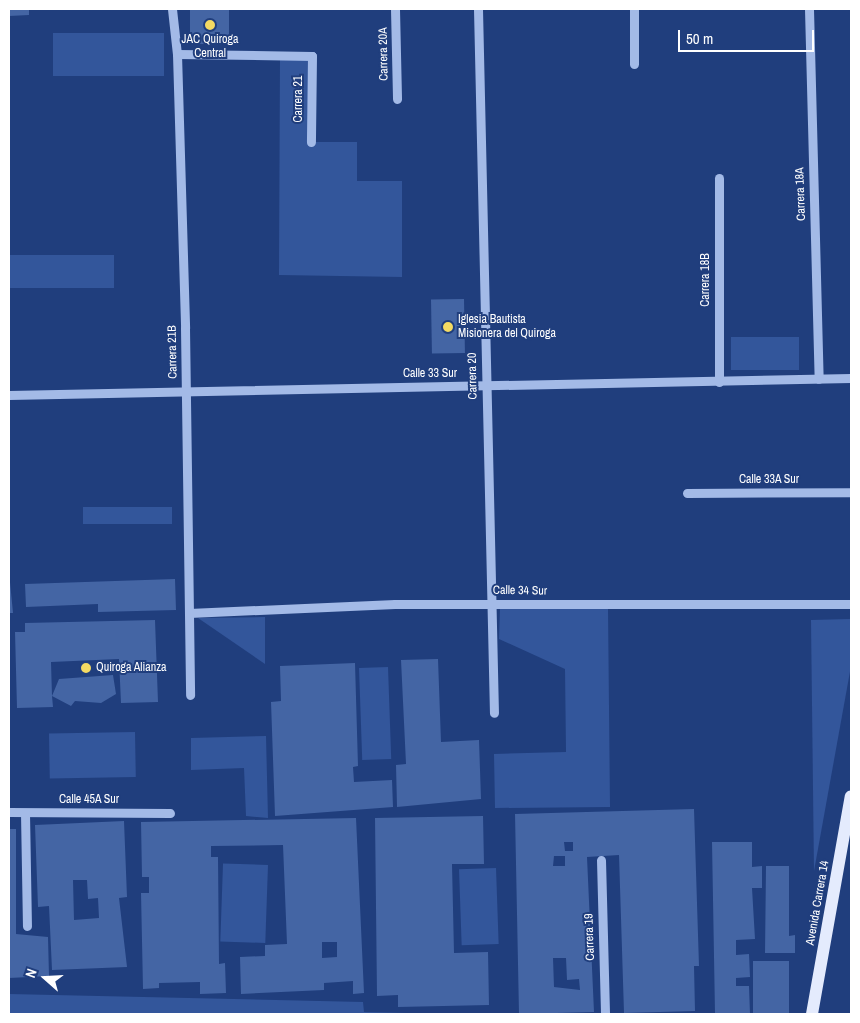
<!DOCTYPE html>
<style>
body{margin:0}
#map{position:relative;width:860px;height:1023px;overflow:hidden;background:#203e7d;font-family:"Archivo Narrow",sans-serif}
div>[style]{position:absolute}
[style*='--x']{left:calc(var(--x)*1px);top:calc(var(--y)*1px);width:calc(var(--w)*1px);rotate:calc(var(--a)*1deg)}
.green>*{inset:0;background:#33569b;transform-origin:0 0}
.building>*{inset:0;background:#4465a4;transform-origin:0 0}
.minor>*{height:9px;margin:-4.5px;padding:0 4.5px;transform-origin:4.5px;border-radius:4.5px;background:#a3bae7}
.major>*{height:12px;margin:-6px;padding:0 6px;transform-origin:6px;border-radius:6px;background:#e4ebfd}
.dots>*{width:14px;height:14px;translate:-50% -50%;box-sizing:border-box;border:2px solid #203e7d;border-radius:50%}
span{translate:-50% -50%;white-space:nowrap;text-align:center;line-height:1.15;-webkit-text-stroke:4px #203e7d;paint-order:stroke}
.poi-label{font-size:12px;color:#fff}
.left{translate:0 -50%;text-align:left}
.street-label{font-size:12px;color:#fff}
.frame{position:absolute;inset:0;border:10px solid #fff;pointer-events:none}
.north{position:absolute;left:20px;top:953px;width:50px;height:50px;-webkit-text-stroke:4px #203e7d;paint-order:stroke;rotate:289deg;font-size:14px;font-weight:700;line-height:20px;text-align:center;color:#fff}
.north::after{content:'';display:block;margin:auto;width:18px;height:22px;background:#fff;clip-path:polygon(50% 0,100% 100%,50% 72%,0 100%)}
.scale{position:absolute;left:678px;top:30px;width:136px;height:22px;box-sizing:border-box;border:2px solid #fff;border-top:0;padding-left:6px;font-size:15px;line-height:18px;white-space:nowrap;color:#fff;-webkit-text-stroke:4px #203e7d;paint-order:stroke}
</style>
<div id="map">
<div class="green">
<i style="left:164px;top:33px;width:43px;height:111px;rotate:90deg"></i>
<i style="clip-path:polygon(280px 56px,312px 56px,311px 142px,357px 142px,357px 181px,402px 181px,402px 277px,279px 275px)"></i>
<i style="left:114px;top:255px;width:33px;height:105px;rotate:90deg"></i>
<i style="left:731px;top:337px;width:68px;height:33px"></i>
<i style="left:83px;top:507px;width:89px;height:17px"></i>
<i style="clip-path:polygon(608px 608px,610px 807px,495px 808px,494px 754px,566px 752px,565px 669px,499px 639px,500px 609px)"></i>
<i style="clip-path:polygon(265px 617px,265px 664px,198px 618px)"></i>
<i style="clip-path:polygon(851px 619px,851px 666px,814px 871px,811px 620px)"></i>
<i style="left:388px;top:667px;width:92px;height:29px;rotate:88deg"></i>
<i style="left:135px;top:732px;width:45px;height:86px;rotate:89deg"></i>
<i style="clip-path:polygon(266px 736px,268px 818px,246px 816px,244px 768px,191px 770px,191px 738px)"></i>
<i style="left:268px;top:865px;width:78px;height:45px;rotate:92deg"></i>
<i style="left:496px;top:868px;width:76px;height:37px;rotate:88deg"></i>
<i style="clip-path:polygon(9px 994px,363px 1002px,364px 1012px,449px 1014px,9px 1014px)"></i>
</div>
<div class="building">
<i style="clip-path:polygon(9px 9px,29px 9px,29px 15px,9px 16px)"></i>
<i style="left:190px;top:9px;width:39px;height:35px"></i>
<i style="left:464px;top:299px;width:54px;height:33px;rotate:89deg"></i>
<i style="clip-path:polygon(9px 572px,13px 613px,9px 613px)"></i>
<i style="clip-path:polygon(175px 579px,176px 610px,98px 612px,98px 604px,26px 607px,25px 584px)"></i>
<i style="clip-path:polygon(155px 620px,158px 702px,121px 703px,119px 659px,51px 662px,52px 696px,59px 679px,113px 675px,116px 694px,101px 703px,75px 701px,71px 706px,52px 696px,53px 707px,17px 708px,15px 632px,25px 632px,25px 623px)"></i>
<i style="clip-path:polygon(438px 659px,441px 742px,479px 740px,481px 799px,397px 807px,396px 765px,406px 764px,401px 660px)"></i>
<i style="clip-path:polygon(355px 663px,358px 766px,353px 767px,354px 782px,392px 780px,393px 807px,275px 816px,271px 702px,281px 701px,280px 666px)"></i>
<i style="clip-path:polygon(evenodd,694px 809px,699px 966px,694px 966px,695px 1011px,624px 1013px,619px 855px,587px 857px,594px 1012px,519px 1014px,515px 814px,694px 809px,564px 842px,573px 842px,573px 851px,565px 851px,564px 842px,694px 809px,554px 856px,565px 856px,565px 866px,553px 866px,554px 856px,694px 809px,553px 958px,566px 958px,567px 980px,579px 979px,580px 990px,554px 987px,553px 958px)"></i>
<i style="clip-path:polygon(483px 816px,484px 864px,452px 864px,454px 953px,488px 952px,489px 1005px,398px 1007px,398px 995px,377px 996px,375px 818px)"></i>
<i style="clip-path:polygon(evenodd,356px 818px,364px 993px,353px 994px,353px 981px,324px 983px,324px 990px,241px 994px,240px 957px,265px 956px,265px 945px,287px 944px,283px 845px,211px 846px,211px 857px,218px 857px,219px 964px,225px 963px,226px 993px,200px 994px,200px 982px,159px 983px,159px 988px,143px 989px,141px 893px,149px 893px,149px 877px,142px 877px,141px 822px,356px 818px,322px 942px,337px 942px,337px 957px,322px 958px,322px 942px)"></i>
<i style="clip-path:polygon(evenodd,124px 821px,127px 897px,119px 898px,127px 967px,52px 970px,49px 906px,38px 907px,35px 825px,124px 821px,73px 880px,87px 880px,88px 899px,98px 898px,99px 918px,74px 920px,73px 880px)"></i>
<i style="clip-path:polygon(9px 829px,16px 829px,16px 934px,48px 937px,49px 976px,9px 978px)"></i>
<i style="clip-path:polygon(712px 842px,752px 842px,752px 867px,762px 866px,762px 888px,752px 888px,755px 939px,736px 940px,736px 955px,749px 954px,750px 977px,736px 978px,736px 986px,749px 986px,750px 1014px,715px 1014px)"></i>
<i style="clip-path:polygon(766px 866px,789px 866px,789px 936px,795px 935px,795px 953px,765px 953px)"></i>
<i style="left:753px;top:961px;width:36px;height:53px"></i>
</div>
<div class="minor">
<i style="--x:172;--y:9;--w:45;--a:83.7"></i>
<i style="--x:177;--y:54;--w:274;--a:88.3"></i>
<i style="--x:185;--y:328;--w:367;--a:89.2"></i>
<i style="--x:395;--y:9;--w:90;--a:88.7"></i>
<i style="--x:478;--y:9;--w:704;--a:88.7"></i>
<i style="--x:634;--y:9;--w:55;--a:90"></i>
<i style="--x:809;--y:9;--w:370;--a:88.5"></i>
<i style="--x:177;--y:54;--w:135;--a:0.8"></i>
<i style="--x:312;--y:56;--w:86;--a:90.7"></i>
<i style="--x:719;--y:382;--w:204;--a:-90"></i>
<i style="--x:9;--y:395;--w:842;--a:-1.16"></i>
<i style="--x:687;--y:493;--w:164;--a:-0.3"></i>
<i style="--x:189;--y:613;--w:206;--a:-2.5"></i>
<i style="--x:395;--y:604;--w:456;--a:0"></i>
<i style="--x:9;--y:812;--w:161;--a:0.4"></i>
<i style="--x:25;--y:813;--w:113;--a:89"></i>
<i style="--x:601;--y:860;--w:154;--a:88.5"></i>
</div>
<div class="major">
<i style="--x:812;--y:1014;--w:221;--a:-79.9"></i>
</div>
<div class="dots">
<i style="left:210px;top:25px;background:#f4da63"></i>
<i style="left:448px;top:327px;background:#f4da63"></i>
<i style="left:86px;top:668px;background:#f4da63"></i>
</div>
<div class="poi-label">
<span style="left:210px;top:47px">JAC Quiroga<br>Central</span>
<span class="left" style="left:458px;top:327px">Iglesia Bautista<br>Misionera del Quiroga</span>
<span class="left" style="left:96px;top:668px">Quiroga Alianza</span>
</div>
<div class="street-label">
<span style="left:384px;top:54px;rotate:-91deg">Carrera 20A</span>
<span style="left:299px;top:99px;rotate:-90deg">Carrera 21</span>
<span style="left:801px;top:194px;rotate:-92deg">Carrera 18A</span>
<span style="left:706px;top:280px;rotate:-90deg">Carrera 18B</span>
<span style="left:173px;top:352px;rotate:-91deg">Carrera 21B</span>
<span style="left:430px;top:374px">Calle 33 Sur</span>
<span style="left:473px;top:376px;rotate:-91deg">Carrera 20</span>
<span style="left:769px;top:480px">Calle 33A Sur</span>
<span style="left:520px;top:591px;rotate:1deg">Calle 34 Sur</span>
<span style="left:89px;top:800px">Calle 45A Sur</span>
<span style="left:818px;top:903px;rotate:-80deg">Avenida Carrera 14</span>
<span style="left:590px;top:937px;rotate:-92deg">Carrera 19</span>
</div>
<div class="frame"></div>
<div class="north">N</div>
<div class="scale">50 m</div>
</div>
